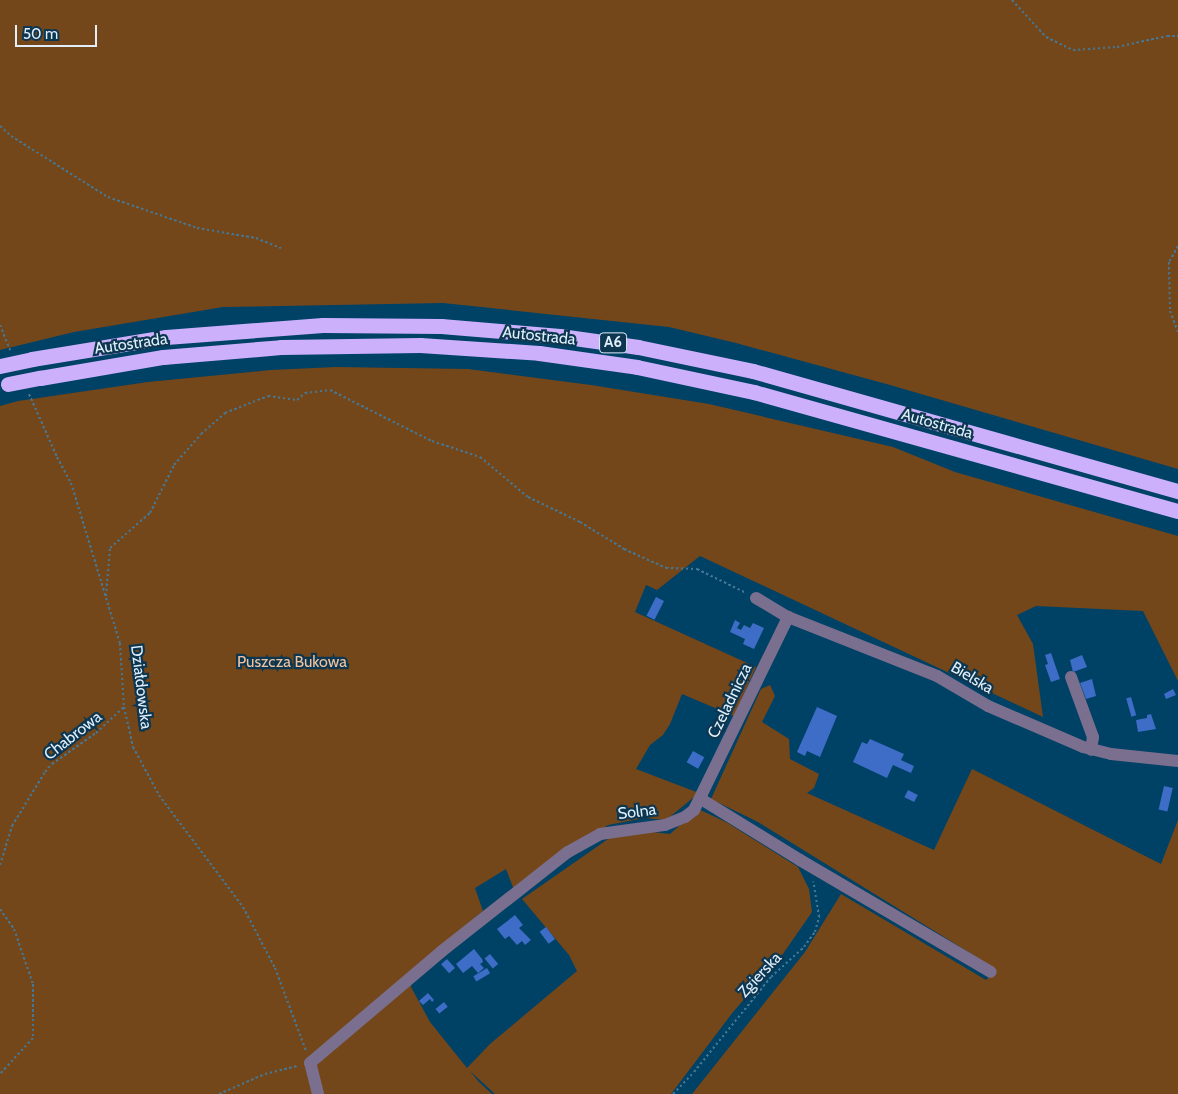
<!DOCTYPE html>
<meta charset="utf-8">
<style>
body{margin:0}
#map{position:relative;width:1178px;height:1094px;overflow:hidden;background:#004166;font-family:Cabin,sans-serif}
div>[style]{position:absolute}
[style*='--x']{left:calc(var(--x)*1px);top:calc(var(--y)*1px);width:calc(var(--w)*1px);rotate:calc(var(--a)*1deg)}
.green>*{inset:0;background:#74471a}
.building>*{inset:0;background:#3d6dc6;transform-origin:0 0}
.path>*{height:2px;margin-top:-1px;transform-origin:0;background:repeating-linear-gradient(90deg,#457794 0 2.5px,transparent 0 5px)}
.minor>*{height:12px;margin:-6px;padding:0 6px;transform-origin:6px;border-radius:6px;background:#7a6f8e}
.highway>*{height:15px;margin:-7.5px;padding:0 7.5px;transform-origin:7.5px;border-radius:7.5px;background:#cdb0fc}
.highway-bridge>*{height:15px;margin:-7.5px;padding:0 7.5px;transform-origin:7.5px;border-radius:7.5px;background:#cdb0fc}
span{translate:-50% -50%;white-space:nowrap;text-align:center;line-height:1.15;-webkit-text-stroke:4.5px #0d3651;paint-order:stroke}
.shield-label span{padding:1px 4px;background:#0d3651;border:1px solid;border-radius:4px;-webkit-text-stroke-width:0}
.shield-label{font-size:15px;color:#e0effa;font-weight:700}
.street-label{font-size:16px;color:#e0effa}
.park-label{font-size:16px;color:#f0c39e}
.scale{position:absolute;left:15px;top:25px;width:82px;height:22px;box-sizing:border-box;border:2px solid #e0effa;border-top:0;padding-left:6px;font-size:15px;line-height:18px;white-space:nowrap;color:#e0effa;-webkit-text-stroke:4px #0d3651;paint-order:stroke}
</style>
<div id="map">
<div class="green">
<i style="clip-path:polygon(0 0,1178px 0,1178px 469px,890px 385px,736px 343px,669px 327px,443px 303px,223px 307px,74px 332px,0 350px)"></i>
<i style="clip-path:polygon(336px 367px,468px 369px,591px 385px,709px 404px,893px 447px,955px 472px,1178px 536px,1178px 681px,1143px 611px,1036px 606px,1017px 615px,1033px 644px,1043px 717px,700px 556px,657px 590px,646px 585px,635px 612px,756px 667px,734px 716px,682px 694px,670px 724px,663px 735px,650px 745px,636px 769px,699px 793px,666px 820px,645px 818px,608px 825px,514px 890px,506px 869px,475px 888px,483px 911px,408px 973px,411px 987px,430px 1022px,467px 1068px,490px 1044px,577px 971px,569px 955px,522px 899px,611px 837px,643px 831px,670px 834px,698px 809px,726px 822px,798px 867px,809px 889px,812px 912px,778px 961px,733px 1012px,671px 1094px,495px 1094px,470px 1071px,479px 1082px,492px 1094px,0 1094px,0 406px,18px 401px,148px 382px,271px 370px)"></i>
<i style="clip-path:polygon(770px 685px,775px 696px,762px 722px,789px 739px,790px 759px,819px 774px,814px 788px,807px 793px,934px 850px,972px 769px,1161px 864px,1178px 820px,1178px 1094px,692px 1094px,805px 952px,841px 894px,986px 980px,996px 969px,758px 822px,711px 799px,761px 689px)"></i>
</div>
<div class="building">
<i style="left:656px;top:597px;width:9px;height:21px;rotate:27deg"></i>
<i style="clip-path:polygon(735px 620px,740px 623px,737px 628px,741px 630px,744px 625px,750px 628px,753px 623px,764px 628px,754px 649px,743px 644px,745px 639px,730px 632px)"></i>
<i style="clip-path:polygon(1051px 653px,1060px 679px,1051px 682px,1045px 665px,1048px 664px,1045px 655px)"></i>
<i style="clip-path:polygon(1082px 655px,1087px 667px,1073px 672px,1070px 660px)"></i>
<i style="clip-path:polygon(1092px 679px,1096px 696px,1086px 699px,1080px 683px)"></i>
<i style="clip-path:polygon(1173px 689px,1176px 695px,1166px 699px,1164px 694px)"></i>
<i style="left:1131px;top:697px;width:19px;height:5px;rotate:74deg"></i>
<i style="clip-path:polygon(817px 707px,837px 716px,820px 757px,807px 751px,805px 756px,797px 752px)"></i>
<i style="clip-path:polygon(1151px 714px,1156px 729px,1138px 732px,1136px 720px,1147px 718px,1147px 715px)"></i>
<i style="clip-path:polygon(870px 739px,904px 754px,901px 760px,914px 766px,911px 773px,893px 765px,887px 778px,853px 762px,862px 742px,867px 744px)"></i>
<i style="left:693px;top:751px;width:13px;height:13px;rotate:29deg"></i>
<i style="left:1164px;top:786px;width:9px;height:24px;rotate:13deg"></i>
<i style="left:908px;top:790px;width:11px;height:8px;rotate:27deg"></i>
<i style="clip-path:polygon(515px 915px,523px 925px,519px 928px,531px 940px,525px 945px,522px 941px,517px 945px,509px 936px,505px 939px,497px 929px)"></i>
<i style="left:546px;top:927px;width:15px;height:8px;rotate:53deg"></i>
<i style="clip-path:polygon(474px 949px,482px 959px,483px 962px,480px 964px,484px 968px,478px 973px,472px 966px,463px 973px,456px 964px)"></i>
<i style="left:490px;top:954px;width:13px;height:7px;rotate:51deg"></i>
<i style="left:447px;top:959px;width:12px;height:8px;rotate:48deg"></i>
<i style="left:487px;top:968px;width:6px;height:16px;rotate:59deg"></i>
<i style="clip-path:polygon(428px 993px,434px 1000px,432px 1002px,430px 999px,423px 1005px,419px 1001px)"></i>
<i style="left:444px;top:1002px;width:6px;height:11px;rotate:51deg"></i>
</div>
<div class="path">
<i style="--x:1012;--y:0;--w:50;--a:47.4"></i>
<i style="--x:1046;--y:37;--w:30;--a:26"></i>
<i style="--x:1073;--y:50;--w:44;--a:-3.9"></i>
<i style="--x:1117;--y:47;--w:51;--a:-12.4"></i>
<i style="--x:1167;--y:36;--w:11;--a:0"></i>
<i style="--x:0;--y:126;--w:15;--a:42"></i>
<i style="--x:11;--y:136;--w:115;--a:32.2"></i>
<i style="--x:108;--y:197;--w:94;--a:19.2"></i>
<i style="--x:197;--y:228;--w:60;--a:9.6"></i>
<i style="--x:256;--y:238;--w:27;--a:22"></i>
<i style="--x:1178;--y:246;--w:18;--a:119"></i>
<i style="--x:1169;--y:262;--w:49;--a:88.8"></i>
<i style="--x:1170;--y:311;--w:22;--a:69"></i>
<i style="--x:0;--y:325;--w:27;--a:68"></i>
<i style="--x:29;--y:394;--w:69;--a:66"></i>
<i style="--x:57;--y:457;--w:30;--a:62"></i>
<i style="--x:71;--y:483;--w:167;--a:73"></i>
<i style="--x:120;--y:643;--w:64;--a:86.4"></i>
<i style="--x:124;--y:707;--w:41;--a:77.3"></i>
<i style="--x:133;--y:747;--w:55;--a:61.6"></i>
<i style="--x:159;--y:795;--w:140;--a:53.1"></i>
<i style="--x:243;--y:907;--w:69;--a:62.3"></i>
<i style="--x:275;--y:968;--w:89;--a:69.5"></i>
<i style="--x:106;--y:596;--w:48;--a:-85.2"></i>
<i style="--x:110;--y:548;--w:53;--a:-41.2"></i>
<i style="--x:150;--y:513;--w:54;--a:-63.4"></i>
<i style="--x:174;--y:465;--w:41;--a:-48.9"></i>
<i style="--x:201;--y:434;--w:32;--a:-41"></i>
<i style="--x:225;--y:413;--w:46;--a:-21.6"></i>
<i style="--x:268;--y:396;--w:29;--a:8"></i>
<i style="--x:297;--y:400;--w:11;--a:-41"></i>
<i style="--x:305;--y:393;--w:25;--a:-7"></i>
<i style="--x:330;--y:390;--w:114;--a:26.6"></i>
<i style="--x:432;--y:441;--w:51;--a:18.4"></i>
<i style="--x:480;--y:457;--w:62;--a:39.8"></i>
<i style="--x:528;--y:497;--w:58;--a:25.7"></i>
<i style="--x:580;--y:522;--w:52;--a:31.5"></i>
<i style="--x:624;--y:549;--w:46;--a:24.3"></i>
<i style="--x:666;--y:568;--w:31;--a:2"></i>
<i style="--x:697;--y:569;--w:55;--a:26.1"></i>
<i style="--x:0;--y:865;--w:41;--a:-72.9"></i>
<i style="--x:12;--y:826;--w:63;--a:-58.6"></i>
<i style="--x:45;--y:772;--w:11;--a:-49"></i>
<i style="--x:52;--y:764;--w:54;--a:-35.2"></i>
<i style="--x:96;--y:733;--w:38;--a:-43"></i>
<i style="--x:0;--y:909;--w:24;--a:55"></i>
<i style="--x:14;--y:929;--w:58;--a:70.9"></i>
<i style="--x:33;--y:984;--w:54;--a:90"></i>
<i style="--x:33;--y:1038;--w:49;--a:132.5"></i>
<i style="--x:219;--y:1094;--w:50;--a:-23.5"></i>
<i style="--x:265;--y:1074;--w:34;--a:-14"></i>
<i style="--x:673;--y:1094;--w:30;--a:-46"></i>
<i style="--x:694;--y:1072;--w:122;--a:-51"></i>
<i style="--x:771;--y:977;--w:45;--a:-42.3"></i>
<i style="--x:804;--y:947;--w:19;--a:-54"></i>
<i style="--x:815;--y:932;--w:16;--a:-75"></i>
<i style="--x:819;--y:917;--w:36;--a:-99"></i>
</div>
<div class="minor">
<i style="--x:756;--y:598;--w:37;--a:31"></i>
<i style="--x:788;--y:617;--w:160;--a:21.6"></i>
<i style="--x:937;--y:676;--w:59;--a:30.5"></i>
<i style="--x:988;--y:706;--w:103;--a:23.3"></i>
<i style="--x:1083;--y:747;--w:29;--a:14"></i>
<i style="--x:1111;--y:754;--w:67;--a:6"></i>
<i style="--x:1071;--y:677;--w:64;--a:69.9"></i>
<i style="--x:1093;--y:737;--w:13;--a:99"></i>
<i style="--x:701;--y:799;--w:116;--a:31.6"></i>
<i style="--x:800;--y:860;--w:221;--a:30.4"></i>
<i style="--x:318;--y:1094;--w:32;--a:-104"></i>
<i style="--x:310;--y:1063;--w:173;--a:-40.3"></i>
<i style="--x:442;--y:951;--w:160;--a:-38.2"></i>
<i style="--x:568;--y:852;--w:37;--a:-29"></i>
<i style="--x:600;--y:834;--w:66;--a:-7.9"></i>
<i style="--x:665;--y:825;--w:22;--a:-22"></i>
<i style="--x:685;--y:817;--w:11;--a:-38"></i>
<i style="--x:694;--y:810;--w:215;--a:-64"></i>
</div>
<div class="highway">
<i style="--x:32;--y:359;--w:136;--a:-9.3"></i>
<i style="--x:166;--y:337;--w:157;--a:-4.4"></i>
<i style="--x:323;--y:325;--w:118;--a:0.5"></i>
<i style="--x:441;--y:326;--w:119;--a:4.8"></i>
<i style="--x:560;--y:336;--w:79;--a:8"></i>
<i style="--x:638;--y:347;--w:117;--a:11.8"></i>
<i style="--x:753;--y:371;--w:442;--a:15.8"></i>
<i style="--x:40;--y:378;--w:125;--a:-9.7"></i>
<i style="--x:163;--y:357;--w:118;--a:-4.8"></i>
<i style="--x:281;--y:347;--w:139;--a:-0.8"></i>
<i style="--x:420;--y:345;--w:119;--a:3.8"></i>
<i style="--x:539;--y:353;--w:99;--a:8.1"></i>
<i style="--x:637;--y:367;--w:120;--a:12.1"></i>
<i style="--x:754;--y:392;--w:440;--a:15.7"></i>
</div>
<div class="highway-bridge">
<i style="--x:0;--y:366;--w:33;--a:-12"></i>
<i style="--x:8;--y:384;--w:33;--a:-11"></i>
</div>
<div class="shield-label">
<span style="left:613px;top:343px">A6</span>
</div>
<div class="street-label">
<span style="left:539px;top:336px;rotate:6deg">Autostrada</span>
<span style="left:131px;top:344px;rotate:-8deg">Autostrada</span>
<span style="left:937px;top:424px;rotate:16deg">Autostrada</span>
<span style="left:972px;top:678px;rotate:31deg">Bielska</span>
<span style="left:141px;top:687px;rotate:83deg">Działdowska</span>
<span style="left:730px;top:701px;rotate:-64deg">Czeladnicza</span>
<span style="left:73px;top:736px;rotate:-38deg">Chabrowa</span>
<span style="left:637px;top:812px;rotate:-7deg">Solna</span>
<span style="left:760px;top:975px;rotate:-47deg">Zgierska</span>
</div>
<div class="park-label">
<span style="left:292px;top:662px">Puszcza Bukowa</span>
</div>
<div class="scale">50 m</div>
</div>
